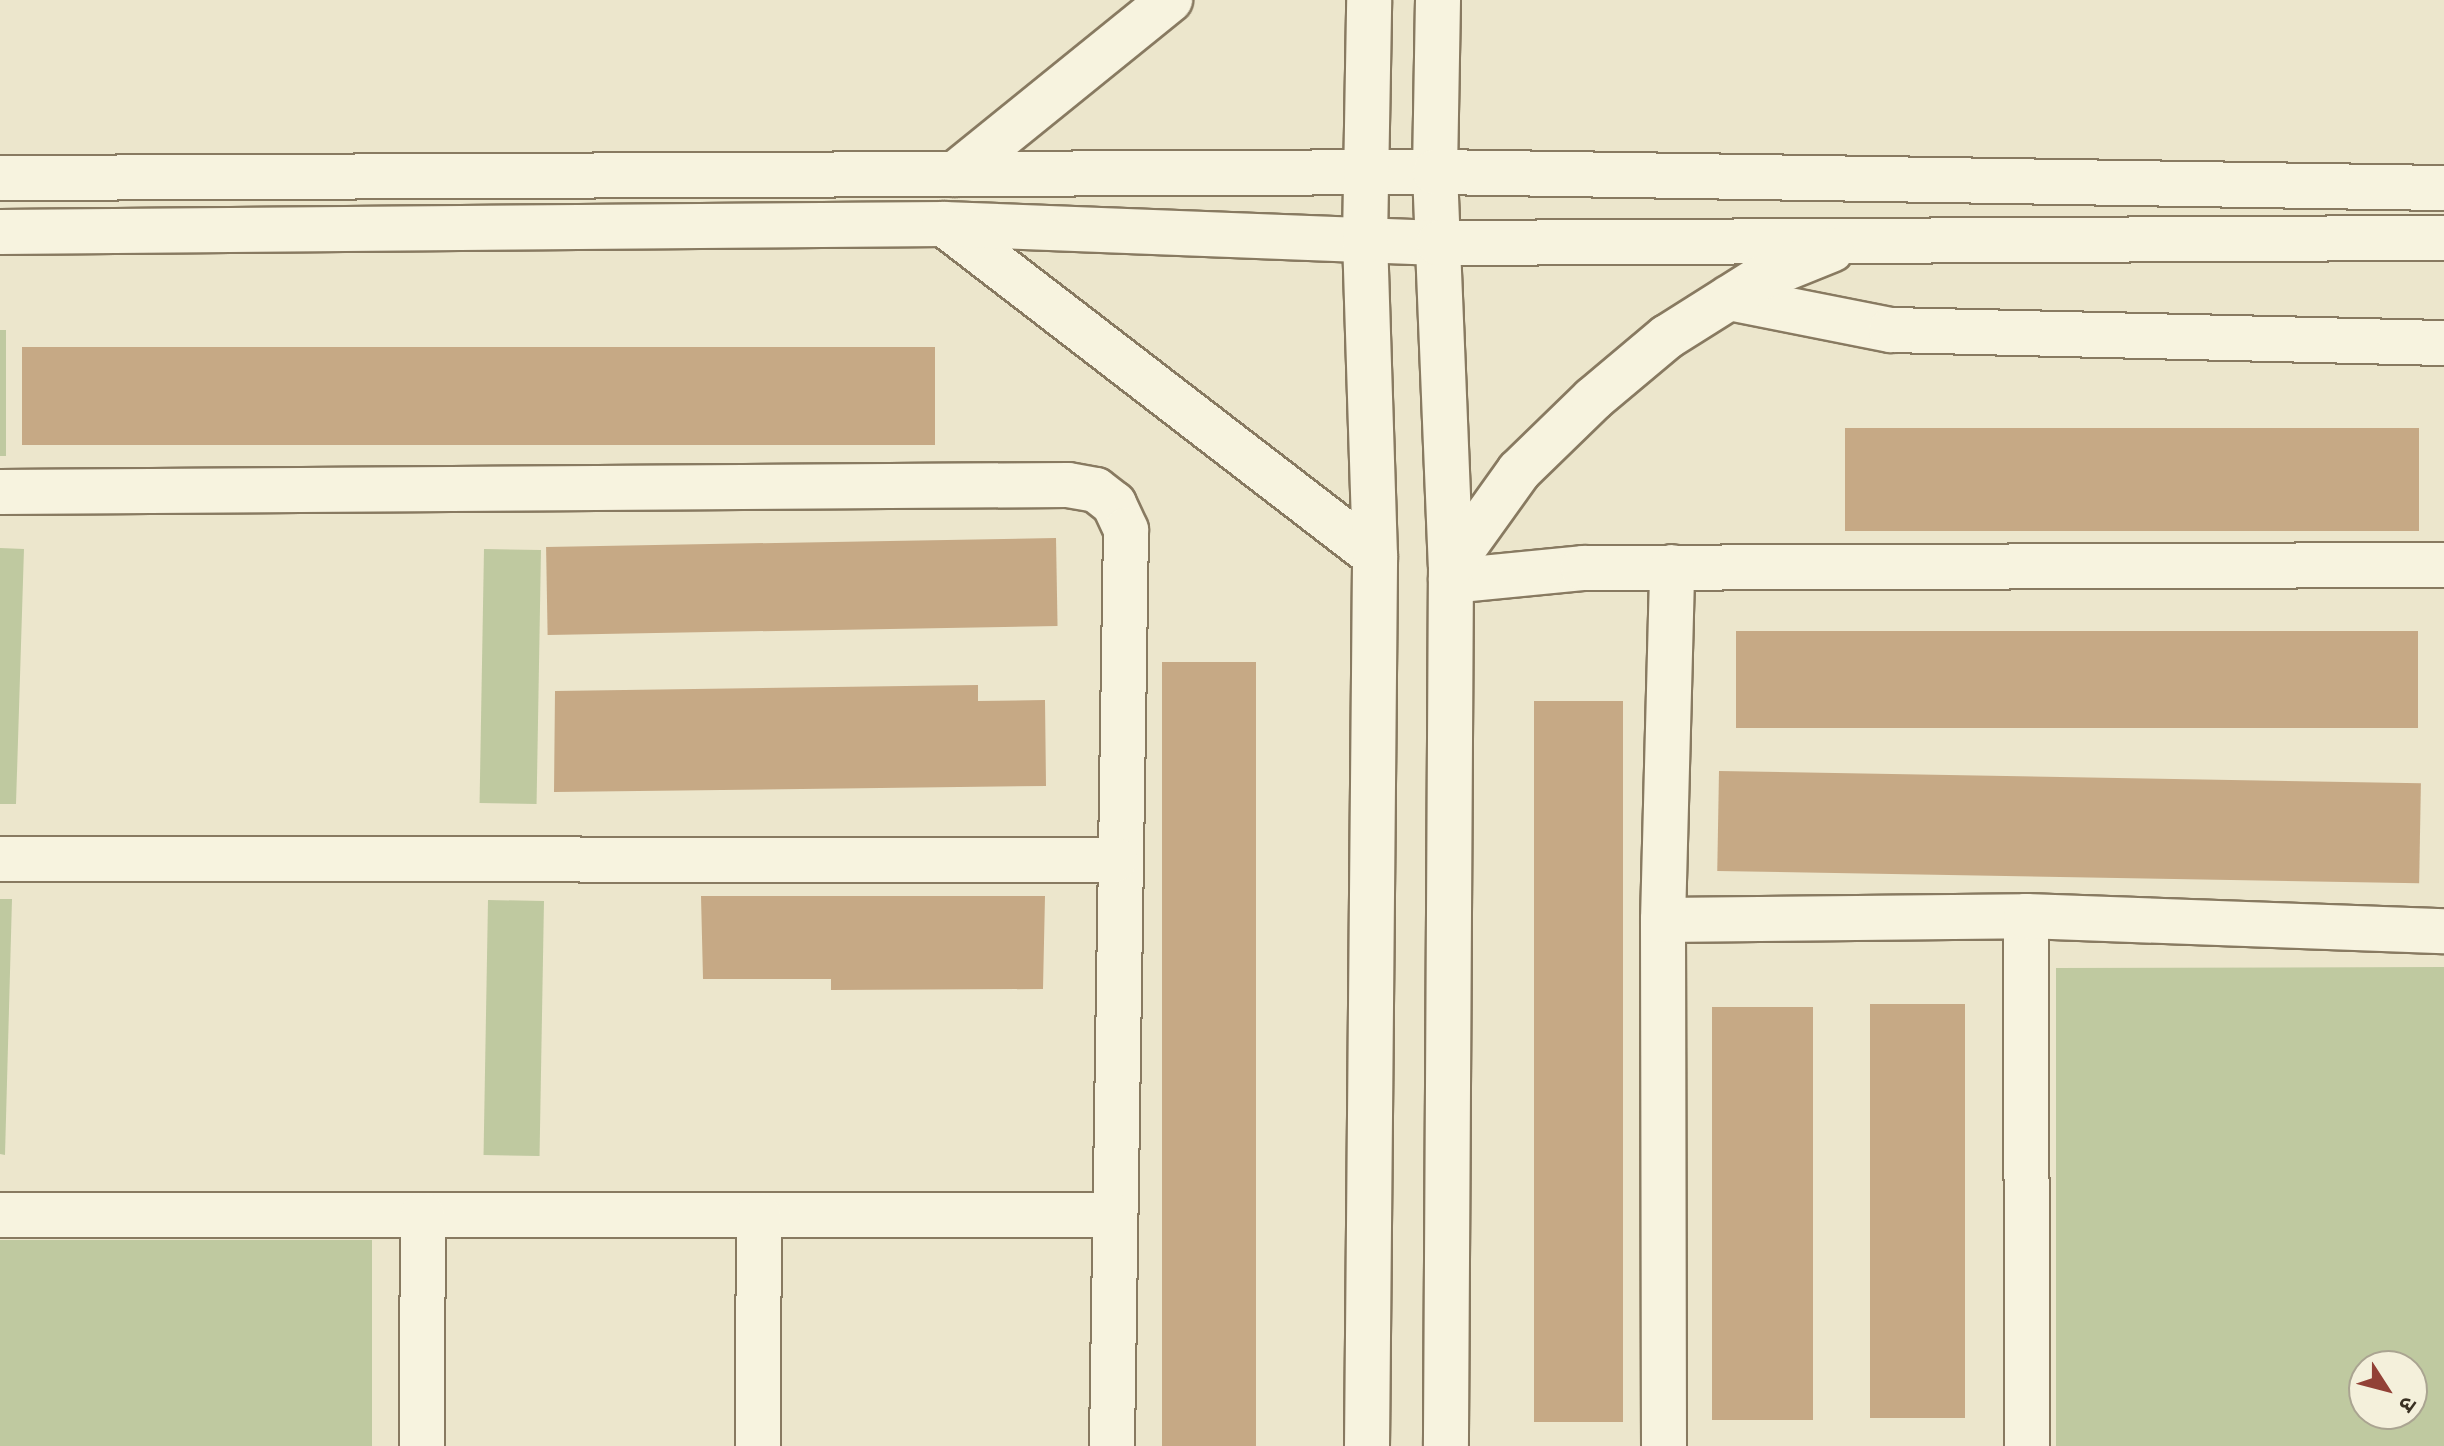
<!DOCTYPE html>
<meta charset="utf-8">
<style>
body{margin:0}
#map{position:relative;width:2444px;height:1446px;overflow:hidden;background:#ece6cc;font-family:Georgia,"Noto Sans Devanagari",serif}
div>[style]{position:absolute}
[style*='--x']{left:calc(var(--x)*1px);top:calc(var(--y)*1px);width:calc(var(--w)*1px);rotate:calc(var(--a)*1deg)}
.green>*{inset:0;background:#bfc9a0;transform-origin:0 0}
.building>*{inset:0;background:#c6a985;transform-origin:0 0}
.roads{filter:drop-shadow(2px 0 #887a61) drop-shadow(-2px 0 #887a61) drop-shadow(0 2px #887a61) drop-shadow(0 -2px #887a61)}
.street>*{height:44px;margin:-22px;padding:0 22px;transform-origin:22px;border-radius:22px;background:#f7f3df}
.secondary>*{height:44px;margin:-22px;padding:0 22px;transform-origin:22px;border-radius:22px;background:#f7f3df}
span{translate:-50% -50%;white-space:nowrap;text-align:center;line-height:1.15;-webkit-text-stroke:7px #f4f0db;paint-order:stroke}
.north{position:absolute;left:2348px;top:1350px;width:80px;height:80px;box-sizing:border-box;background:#f4f0db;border:2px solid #aaa491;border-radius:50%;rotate:126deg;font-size:22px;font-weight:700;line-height:32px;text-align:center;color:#3a3123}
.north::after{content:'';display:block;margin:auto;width:28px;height:36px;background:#924136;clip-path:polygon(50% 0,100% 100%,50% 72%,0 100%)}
</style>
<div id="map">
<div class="green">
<i style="left:0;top:330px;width:6px;height:126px"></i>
<i style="clip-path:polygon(0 548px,24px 549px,16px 804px,0 804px)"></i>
<i style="left:484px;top:549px;width:57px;height:254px;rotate:1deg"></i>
<i style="clip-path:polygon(0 899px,12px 899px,5px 1155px,0 1154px)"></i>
<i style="left:488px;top:900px;width:56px;height:255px;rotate:1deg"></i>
<i style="clip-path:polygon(evenodd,2444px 967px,2444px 1446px,2056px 1446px,2056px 968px,2444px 967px,2364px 1366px,2412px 1366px,2412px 1414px,2364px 1414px,2364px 1366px)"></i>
<i style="left:0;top:1240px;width:372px;height:206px"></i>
</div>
<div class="building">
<i style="left:935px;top:347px;width:98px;height:913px;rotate:90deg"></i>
<i style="left:1845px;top:428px;width:574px;height:103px"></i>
<i style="left:1056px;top:538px;width:88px;height:510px;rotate:89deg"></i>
<i style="left:1736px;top:631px;width:682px;height:97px"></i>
<i style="left:1162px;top:662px;width:94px;height:784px"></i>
<i style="clip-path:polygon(978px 685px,978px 701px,1045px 700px,1046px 786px,554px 792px,555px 691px)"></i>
<i style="left:1623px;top:701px;width:721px;height:89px;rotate:90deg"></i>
<i style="left:1719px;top:771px;width:702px;height:100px;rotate:1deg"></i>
<i style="clip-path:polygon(701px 896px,1045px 896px,1043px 989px,831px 990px,831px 979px,703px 979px)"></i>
<i style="left:1870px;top:1004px;width:95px;height:414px"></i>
<i style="left:1813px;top:1007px;width:413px;height:101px;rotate:90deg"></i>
</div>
<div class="roads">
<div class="street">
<i style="--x:1729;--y:298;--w:165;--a:11.2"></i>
<i style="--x:1891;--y:330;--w:553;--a:1.35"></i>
<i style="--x:0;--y:492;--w:1068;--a:-0.38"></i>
<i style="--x:1068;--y:485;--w:28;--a:10"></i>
<i style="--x:1096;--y:490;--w:23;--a:38"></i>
<i style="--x:1114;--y:504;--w:29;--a:65"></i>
<i style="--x:1126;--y:530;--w:916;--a:90.88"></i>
<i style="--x:1451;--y:581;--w:133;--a:-5.6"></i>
<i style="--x:1583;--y:568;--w:861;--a:-0.2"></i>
<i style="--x:0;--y:859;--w:1115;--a:0.05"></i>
<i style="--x:2026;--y:916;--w:530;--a:89.89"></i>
<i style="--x:1663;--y:920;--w:363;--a:-0.6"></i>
<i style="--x:2026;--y:916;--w:418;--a:2.1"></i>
<i style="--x:0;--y:1215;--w:1113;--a:0"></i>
<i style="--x:422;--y:1446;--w:231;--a:-89.8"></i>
<i style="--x:758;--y:1446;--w:231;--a:-89.8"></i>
<i style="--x:1664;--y:1446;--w:526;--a:-90.11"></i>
<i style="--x:1663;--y:920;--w:353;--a:-88.5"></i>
</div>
<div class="secondary">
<i style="--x:1438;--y:0;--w:172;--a:91"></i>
<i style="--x:1435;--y:172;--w:394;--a:87.7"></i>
<i style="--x:1451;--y:566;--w:880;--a:90.33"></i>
<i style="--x:955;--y:174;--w:277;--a:-39"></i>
<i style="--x:0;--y:178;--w:1435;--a:-0.24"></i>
<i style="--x:1435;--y:172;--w:1009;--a:0.91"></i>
<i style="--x:944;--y:224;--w:544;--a:37.61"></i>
<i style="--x:0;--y:232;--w:944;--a:-0.49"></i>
<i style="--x:944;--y:224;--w:495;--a:2.2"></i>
<i style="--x:1439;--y:243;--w:1005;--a:-0.29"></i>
<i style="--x:1451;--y:566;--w:117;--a:-54.4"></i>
<i style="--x:1519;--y:471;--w:103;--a:-44.2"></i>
<i style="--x:1593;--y:399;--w:97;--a:-40"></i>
<i style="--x:1667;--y:337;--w:109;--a:-32.2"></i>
<i style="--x:1759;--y:279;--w:78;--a:-21.9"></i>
<i style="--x:1367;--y:1446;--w:890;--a:-89.48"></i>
<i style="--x:1375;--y:556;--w:315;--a:-91.8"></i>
<i style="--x:1365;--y:241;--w:241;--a:-89"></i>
</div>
</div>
<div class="north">उ</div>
</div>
